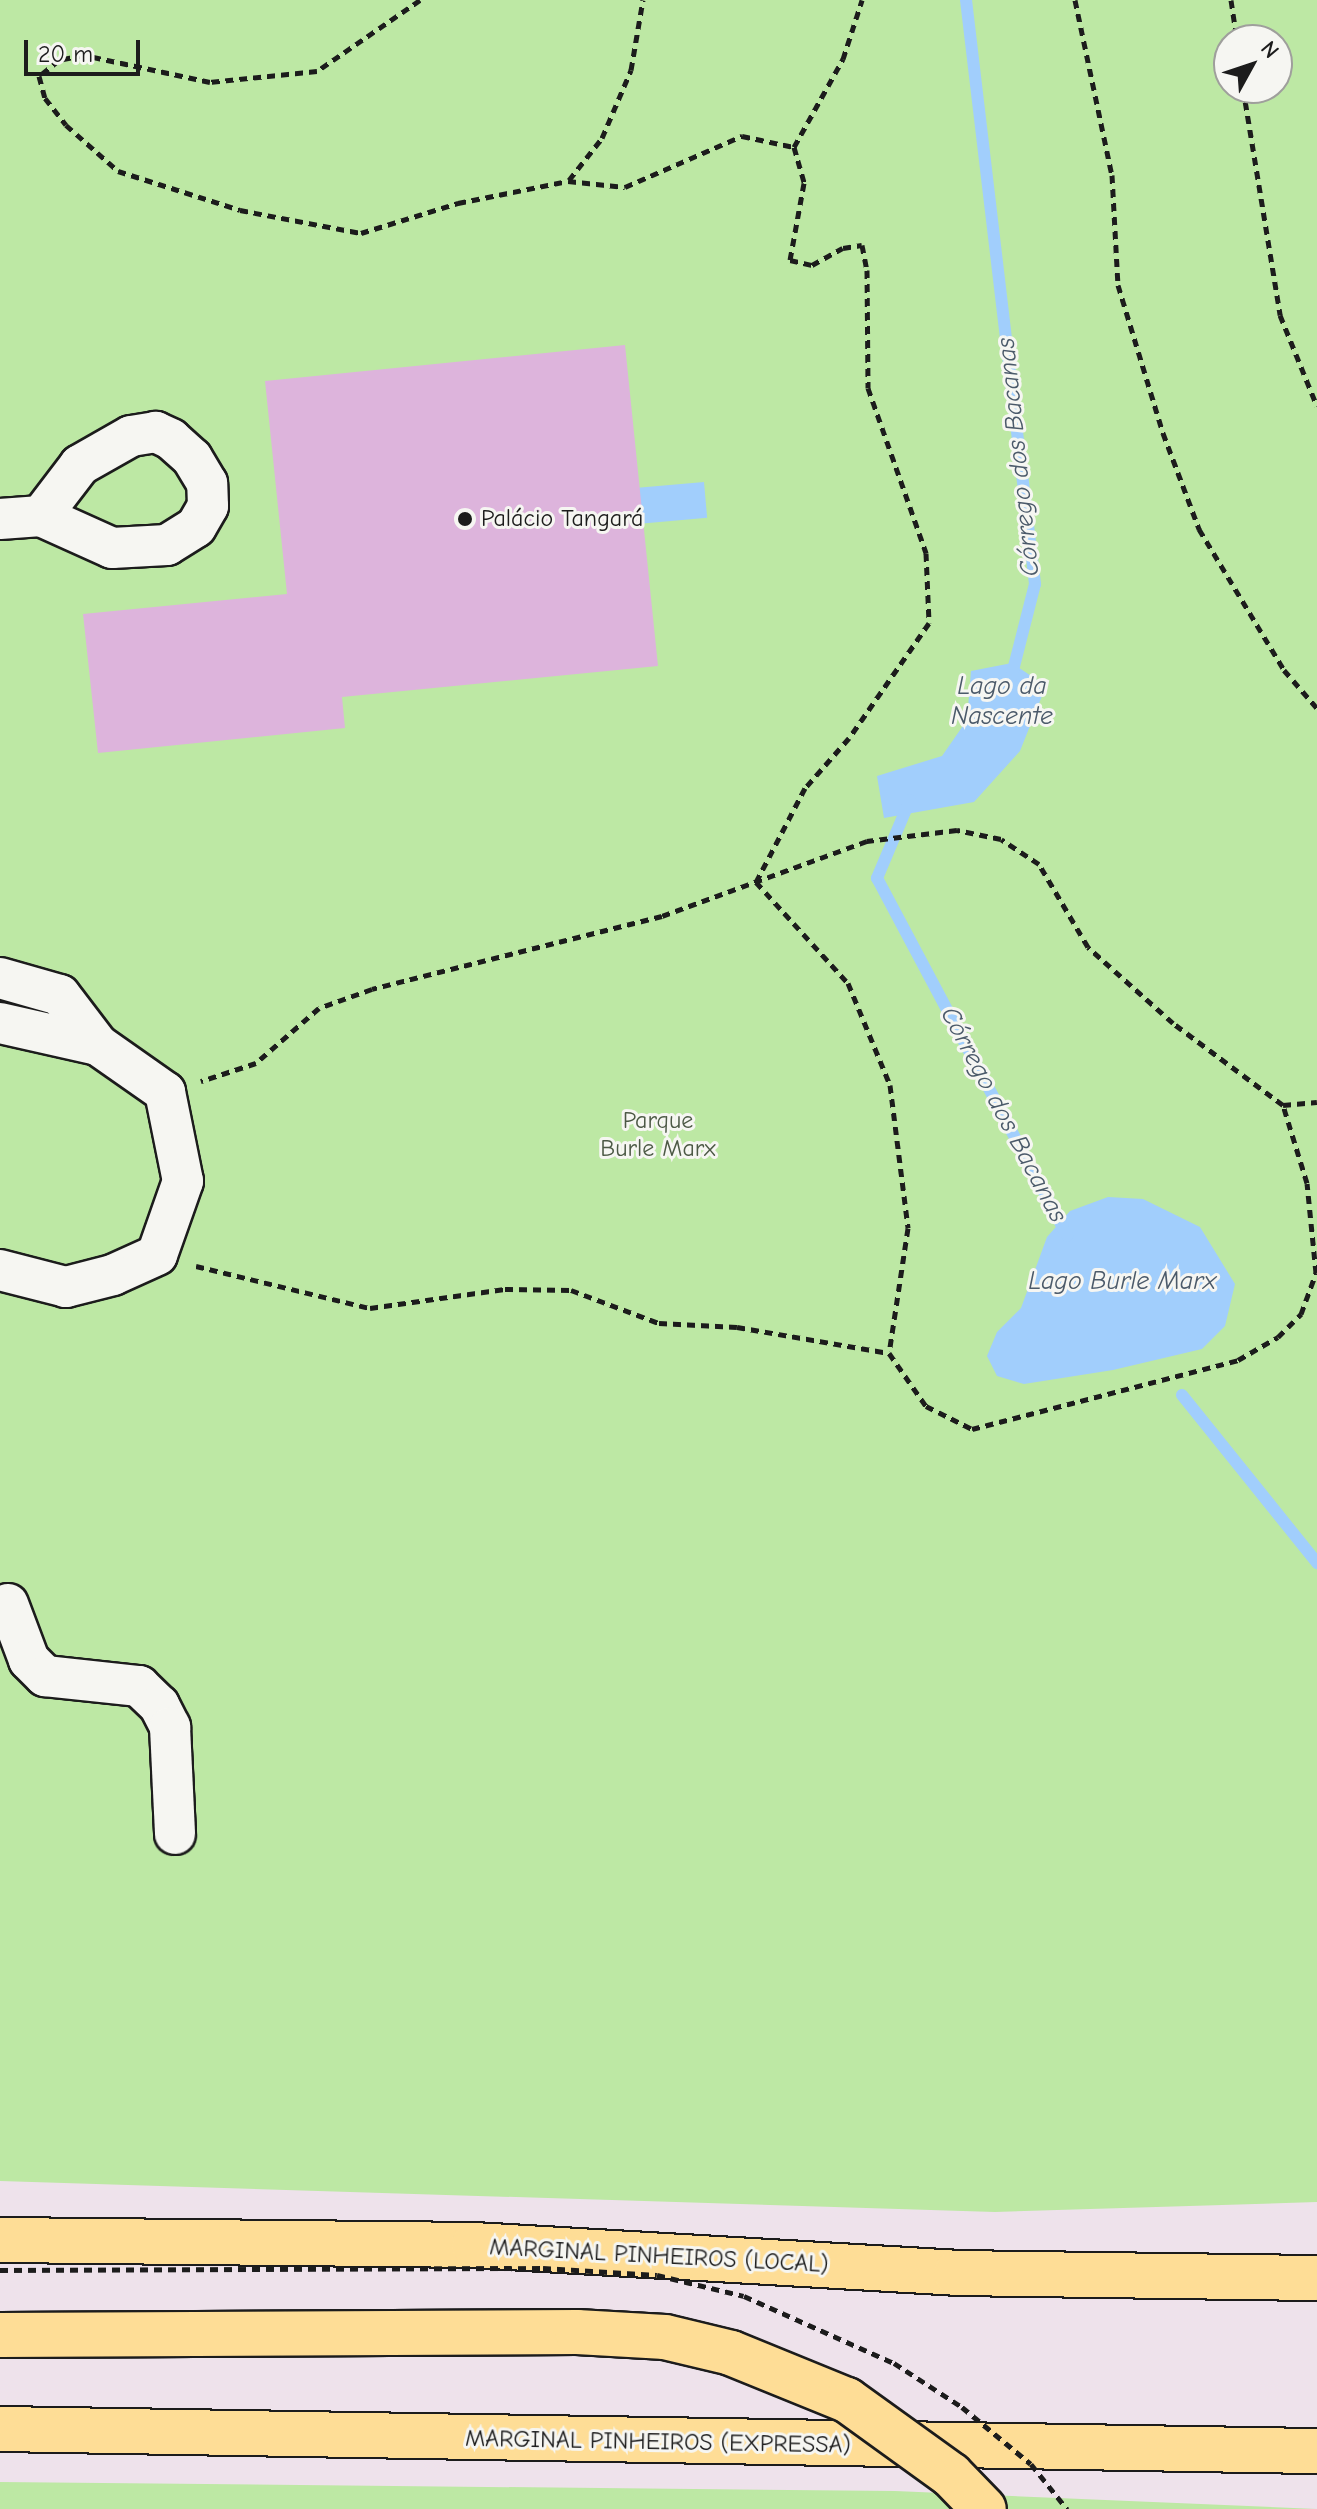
<!DOCTYPE html>
<meta charset="utf-8">
<style>
body{margin:0}
#map{position:relative;width:1317px;height:2509px;overflow:hidden;background:#eee2eb;font-family:"Comic Neue",sans-serif}
div>[style]{position:absolute}
[style*='--x']{left:calc(var(--x)*1px);top:calc(var(--y)*1px);width:calc(var(--w)*1px);rotate:calc(var(--a)*1deg)}
.green>*{inset:0;background:#bde8a4}
.water>*{inset:0;background:#a1cefc;transform-origin:0 0}
.stream>*{height:12px;margin:-6px;padding:0 6px;transform-origin:6px;border-radius:6px;background:#a1cefc}
.building>*{inset:0;background:#ddb4dc}
.path>*{height:5px;margin-top:-2.5px;transform-origin:0;background:repeating-linear-gradient(90deg,#1c1c1c 0 8px,transparent 0 14px)}
.roads{filter:drop-shadow(2px 0 #1c1c1c) drop-shadow(-2px 0 #1c1c1c) drop-shadow(0 2px #1c1c1c) drop-shadow(0 -2px #1c1c1c)}
.minor>*{height:40px;margin:-20px;padding:0 20px;transform-origin:20px;border-radius:20px;background:#f6f6f2}
.major>*{height:44px;margin:-22px;padding:0 22px;transform-origin:22px;border-radius:22px;background:#fedd96}
.highway>*{height:44px;margin:-22px;padding:0 22px;transform-origin:22px;border-radius:22px;background:#fedd96}
.path-bridge>*{height:5px;margin-top:-2.5px;transform-origin:0;background:repeating-linear-gradient(90deg,#1c1c1c 0 8px,transparent 0 14px)}
.bridges{filter:drop-shadow(2px 0 #1c1c1c) drop-shadow(-2px 0 #1c1c1c) drop-shadow(0 2px #1c1c1c) drop-shadow(0 -2px #1c1c1c)}
.highway-bridge>*{height:44px;margin:-22px;padding:0 22px;transform-origin:22px;border-radius:22px;background:#fedd96}
.dots>*{width:22px;height:22px;translate:-50% -50%;box-sizing:border-box;border:4px solid #f6f6f2;border-radius:50%}
span{translate:-50% -50%;white-space:nowrap;text-align:center;line-height:1.15;-webkit-text-stroke:6px #f6f6f2;paint-order:stroke}
.poi-label{font-size:24px;color:#1c1c1c}
.left{translate:0 -50%;text-align:left}
.park-label{font-size:24px;color:#4c5945}
.street-label{font-size:24px;color:#1c1c1c}
.water-label{font-size:26px;color:#4b5a6a;font-style:italic}
.north{position:absolute;left:1213px;top:24px;width:80px;height:80px;box-sizing:border-box;background:#f6f6f2;border:2px solid #9f9f9c;border-radius:50%;rotate:50deg;font-size:22px;font-weight:700;line-height:32px;text-align:center;color:#1c1c1c}
.north::after{content:'';display:block;margin:auto;width:28px;height:36px;background:#1c1c1c;clip-path:polygon(50% 0,100% 100%,50% 72%,0 100%)}
.scale{position:absolute;left:24px;top:40px;width:116px;height:36px;box-sizing:border-box;border:4px solid #1c1c1c;border-top:0;padding-left:10px;font-size:24px;line-height:28px;white-space:nowrap;color:#1c1c1c;-webkit-text-stroke:6px #f6f6f2;paint-order:stroke}
</style>
<div id="map">
<div class="green">
<i style="clip-path:polygon(evenodd,0 0,1317px 0,1317px 2202px,995px 2212px,0 2181px,0 0,1229px 40px,1277px 40px,1277px 88px,1229px 88px,1229px 40px)"></i>
<i style="clip-path:polygon(0 2482px,895px 2491px,1317px 2509px,0 2509px)"></i>
</div>
<div class="water">
<i style="left:704px;top:482px;width:36px;height:98px;rotate:85deg"></i>
<i style="clip-path:polygon(1012px 663px,1046px 686px,1020px 751px,974px 802px,884px 818px,877px 776px,942px 756px,967px 720px,971px 671px)"></i>
<i style="clip-path:polygon(1108px 1197px,1143px 1199px,1200px 1227px,1235px 1284px,1225px 1326px,1202px 1349px,1113px 1370px,1024px 1384px,997px 1376px,987px 1356px,997px 1332px,1021px 1308px,1047px 1237px,1070px 1211px)"></i>
</div>
<div class="stream">
<i style="--x:966;--y:0;--w:588;--a:83.26"></i>
<i style="--x:1035;--y:584;--w:97;--a:104.3"></i>
<i style="--x:910;--y:800;--w:85;--a:112.9"></i>
<i style="--x:877;--y:878;--w:405;--a:62"></i>
<i style="--x:1182;--y:1395;--w:216;--a:51.2"></i>
</div>
<div class="building">
<i style="clip-path:polygon(625px 345px,658px 666px,342px 697px,345px 728px,98px 753px,83px 614px,287px 594px,265px 381px)"></i>
</div>
<div class="path">
<i style="--x:420;--y:0;--w:125;--a:145.4"></i>
<i style="--x:317;--y:71;--w:108;--a:174.1"></i>
<i style="--x:210;--y:82;--w:129;--a:-167.9"></i>
<i style="--x:84;--y:55;--w:25;--a:169"></i>
<i style="--x:59;--y:60;--w:26;--a:141"></i>
<i style="--x:39;--y:76;--w:23;--a:75"></i>
<i style="--x:45;--y:98;--w:34;--a:52"></i>
<i style="--x:66;--y:125;--w:69;--a:41.5"></i>
<i style="--x:118;--y:171;--w:128;--a:17.7"></i>
<i style="--x:240;--y:210;--w:123;--a:10.8"></i>
<i style="--x:361;--y:233;--w:102;--a:-17.2"></i>
<i style="--x:458;--y:203;--w:112;--a:-11.3"></i>
<i style="--x:568;--y:181;--w:57;--a:6"></i>
<i style="--x:625;--y:187;--w:128;--a:-23.6"></i>
<i style="--x:742;--y:136;--w:53;--a:11.9"></i>
<i style="--x:794;--y:147;--w:37;--a:74"></i>
<i style="--x:804;--y:183;--w:78;--a:100.3"></i>
<i style="--x:790;--y:260;--w:23;--a:13"></i>
<i style="--x:812;--y:265;--w:35;--a:-29"></i>
<i style="--x:843;--y:248;--w:19;--a:-9"></i>
<i style="--x:862;--y:245;--w:25;--a:79"></i>
<i style="--x:867;--y:270;--w:118;--a:89.5"></i>
<i style="--x:868;--y:388;--w:175;--a:70.6"></i>
<i style="--x:926;--y:553;--w:70;--a:87.5"></i>
<i style="--x:929;--y:623;--w:140;--a:124.8"></i>
<i style="--x:849;--y:738;--w:67;--a:131.3"></i>
<i style="--x:805;--y:788;--w:106;--a:117.5"></i>
<i style="--x:756;--y:882;--w:137;--a:47.7"></i>
<i style="--x:848;--y:983;--w:110;--a:67.6"></i>
<i style="--x:890;--y:1085;--w:144;--a:82.8"></i>
<i style="--x:908;--y:1228;--w:126;--a:98.6"></i>
<i style="--x:1075;--y:0;--w:179;--a:78.1"></i>
<i style="--x:1112;--y:175;--w:110;--a:86.9"></i>
<i style="--x:1118;--y:285;--w:155;--a:73.1"></i>
<i style="--x:1163;--y:433;--w:103;--a:69.4"></i>
<i style="--x:1199;--y:529;--w:165;--a:58.9"></i>
<i style="--x:1284;--y:670;--w:50;--a:49"></i>
<i style="--x:1231;--y:0;--w:40;--a:81.5"></i>
<i style="--x:1243;--y:88;--w:230;--a:80.7"></i>
<i style="--x:1280;--y:315;--w:98;--a:67.9"></i>
<i style="--x:794;--y:147;--w:101;--a:-60.9"></i>
<i style="--x:843;--y:59;--w:62;--a:-72.1"></i>
<i style="--x:569;--y:180;--w:53;--a:-51.8"></i>
<i style="--x:602;--y:138;--w:74;--a:-66.9"></i>
<i style="--x:631;--y:70;--w:71;--a:-80.3"></i>
<i style="--x:1283;--y:1105;--w:34;--a:-5"></i>
<i style="--x:196;--y:1266;--w:179;--a:13.6"></i>
<i style="--x:370;--y:1308;--w:136;--a:-8"></i>
<i style="--x:505;--y:1289;--w:66;--a:0.9"></i>
<i style="--x:571;--y:1290;--w:94;--a:20.6"></i>
<i style="--x:659;--y:1323;--w:78;--a:2.9"></i>
<i style="--x:737;--y:1327;--w:154;--a:9.7"></i>
<i style="--x:889;--y:1353;--w:65;--a:55.1"></i>
<i style="--x:926;--y:1406;--w:51;--a:26.6"></i>
<i style="--x:972;--y:1429;--w:275;--a:-14.5"></i>
<i style="--x:1238;--y:1360;--w:46;--a:-29.9"></i>
<i style="--x:1278;--y:1337;--w:33;--a:-45"></i>
<i style="--x:1301;--y:1314;--w:44;--a:-69.9"></i>
<i style="--x:1316;--y:1273;--w:90;--a:-95.7"></i>
<i style="--x:1307;--y:1183;--w:82;--a:-107.1"></i>
<i style="--x:1283;--y:1105;--w:137;--a:-143.3"></i>
<i style="--x:1173;--y:1023;--w:114;--a:-138.2"></i>
<i style="--x:1088;--y:947;--w:96;--a:-120.6"></i>
<i style="--x:1039;--y:864;--w:45;--a:-146.7"></i>
<i style="--x:1001;--y:839;--w:45;--a:-168.4"></i>
<i style="--x:957;--y:830;--w:91;--a:173"></i>
<i style="--x:867;--y:841;--w:218;--a:159.9"></i>
<i style="--x:662;--y:916;--w:299;--a:165.9"></i>
<i style="--x:372;--y:989;--w:56;--a:160.3"></i>
<i style="--x:319;--y:1008;--w:84;--a:138.9"></i>
<i style="--x:256;--y:1063;--w:58;--a:161.9"></i>
</div>
<div class="roads">
<div class="minor">
<i style="--x:0;--y:519;--w:41;--a:-4.2"></i>
<i style="--x:41;--y:516;--w:78;--a:24.3"></i>
<i style="--x:112;--y:548;--w:55;--a:-3.1"></i>
<i style="--x:167;--y:545;--w:34;--a:-32"></i>
<i style="--x:196;--y:527;--w:24;--a:-60"></i>
<i style="--x:208;--y:506;--w:23;--a:-92"></i>
<i style="--x:207;--y:483;--w:29;--a:-121"></i>
<i style="--x:192;--y:458;--w:28;--a:-138"></i>
<i style="--x:171;--y:439;--w:17;--a:-155"></i>
<i style="--x:156;--y:432;--w:25;--a:171"></i>
<i style="--x:131;--y:436;--w:59;--a:150.4"></i>
<i style="--x:80;--y:465;--w:64;--a:127.4"></i>
<i style="--x:0;--y:978;--w:62;--a:15.8"></i>
<i style="--x:60;--y:995;--w:63;--a:52.8"></i>
<i style="--x:0;--y:1023;--w:100;--a:12.7"></i>
<i style="--x:98;--y:1045;--w:82;--a:35"></i>
<i style="--x:165;--y:1092;--w:91;--a:78.6"></i>
<i style="--x:183;--y:1181;--w:78;--a:109.4"></i>
<i style="--x:157;--y:1255;--w:48;--a:155.6"></i>
<i style="--x:113;--y:1275;--w:49;--a:165.7"></i>
<i style="--x:66;--y:1287;--w:68;--a:-165.6"></i>
<i style="--x:8;--y:1604;--w:60;--a:69.4"></i>
<i style="--x:29;--y:1660;--w:23;--a:45"></i>
<i style="--x:45;--y:1676;--w:95;--a:6.1"></i>
<i style="--x:139;--y:1686;--w:28;--a:44"></i>
<i style="--x:159;--y:1705;--w:25;--a:63"></i>
<i style="--x:170;--y:1727;--w:107;--a:87.3"></i>
</div>
<div class="major">
<i style="--x:0;--y:2240;--w:474;--a:0.6"></i>
<i style="--x:474;--y:2245;--w:483;--a:3.3"></i>
<i style="--x:956;--y:2273;--w:361;--a:0.8"></i>
</div>
<div class="highway">
<i style="--x:0;--y:2429;--w:1317;--a:0.96"></i>
</div>
</div>
<div class="path-bridge">
<i style="--x:0;--y:2270;--w:543;--a:-0.21"></i>
<i style="--x:543;--y:2268;--w:114;--a:3.5"></i>
<i style="--x:657;--y:2275;--w:89;--a:13.6"></i>
<i style="--x:744;--y:2296;--w:164;--a:24.1"></i>
<i style="--x:894;--y:2363;--w:81;--a:32.9"></i>
<i style="--x:962;--y:2407;--w:89;--a:39.6"></i>
<i style="--x:1031;--y:2464;--w:58;--a:51.3"></i>
</div>
<div class="bridges">
<div class="highway-bridge">
<i style="--x:0;--y:2335;--w:577;--a:-0.3"></i>
<i style="--x:577;--y:2332;--w:88;--a:3.3"></i>
<i style="--x:665;--y:2337;--w:68;--a:13.6"></i>
<i style="--x:731;--y:2353;--w:125;--a:22.1"></i>
<i style="--x:847;--y:2400;--w:128;--a:35.8"></i>
<i style="--x:951;--y:2475;--w:47;--a:45.9"></i>
</div>
</div>
<div class="dots">
<i style="left:465px;top:519px;background:#1c1c1c"></i>
</div>
<div class="poi-label">
<span class="left" style="left:481px;top:519px">Palácio Tangará</span>
</div>
<div class="park-label">
<span style="left:658px;top:1135px">Parque<br>Burle Marx</span>
</div>
<div class="street-label">
<span style="left:659px;top:2256px;rotate:3deg">MARGINAL PINHEIROS (LOCAL)</span>
<span style="left:658px;top:2442px;rotate:1deg">MARGINAL PINHEIROS (EXPRESSA)</span>
</div>
<div class="water-label">
<span style="left:1019px;top:457px;rotate:-96deg">Córrego dos Bacanas</span>
<span style="left:1002px;top:702px">Lago da<br>Nascente</span>
<span style="left:1003px;top:1115px;rotate:62deg">Córrego dos Bacanas</span>
<span style="left:1122px;top:1282px">Lago Burle Marx</span>
</div>
<div class="north">N</div>
<div class="scale">20 m</div>
</div>
